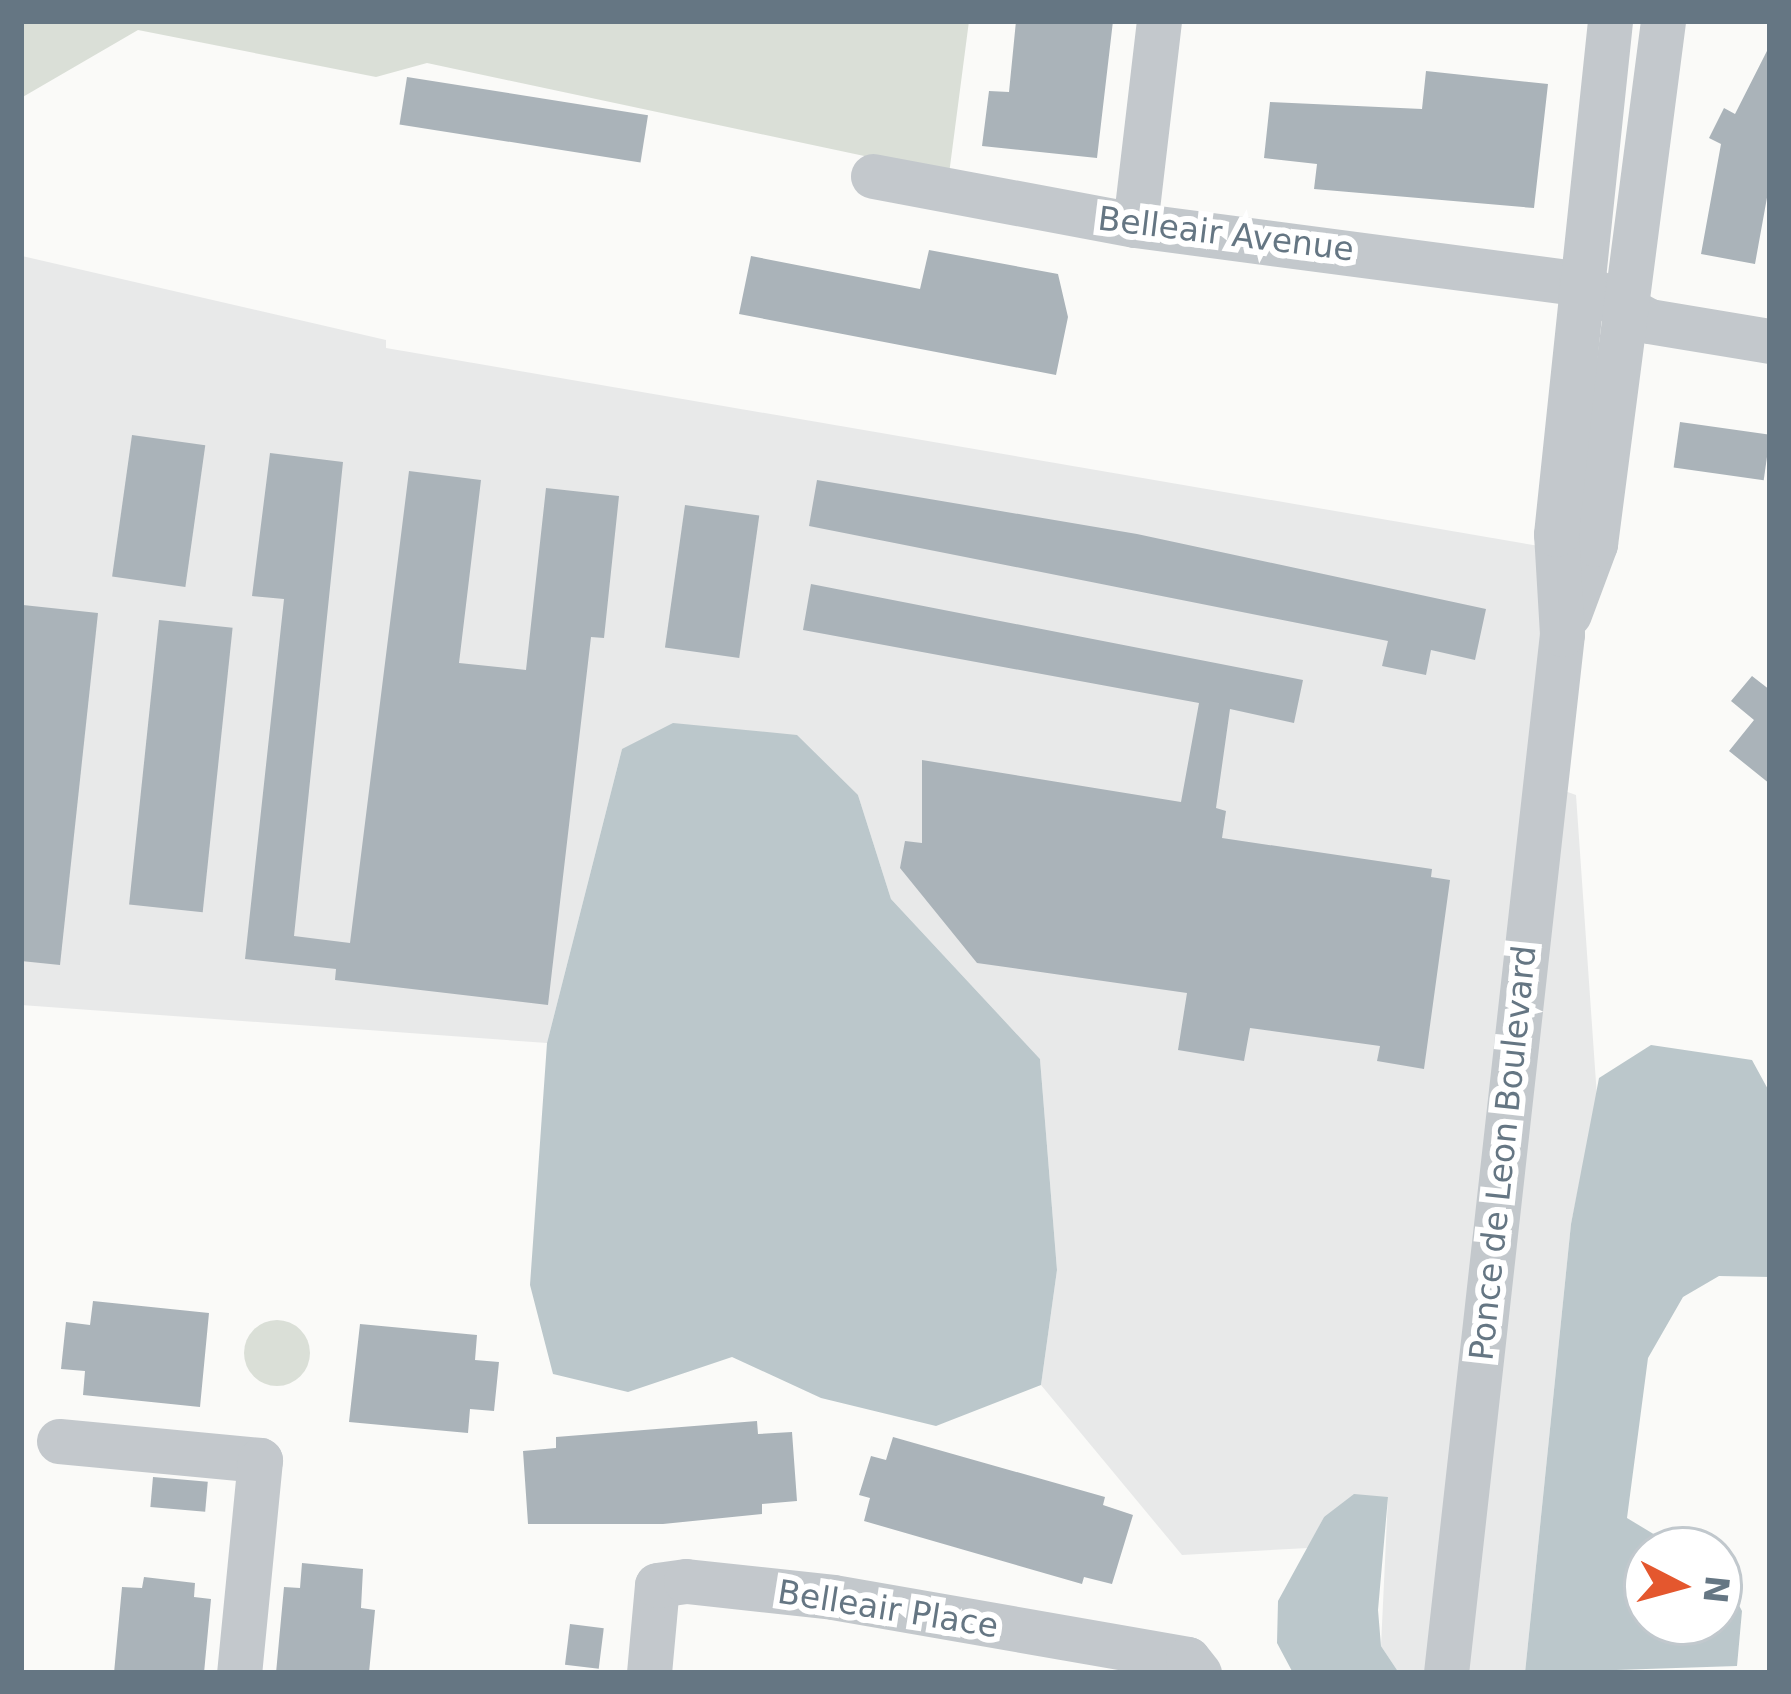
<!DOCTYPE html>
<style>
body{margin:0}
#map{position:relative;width:1791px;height:1694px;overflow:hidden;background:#fafaf8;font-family:"DejaVu Sans",sans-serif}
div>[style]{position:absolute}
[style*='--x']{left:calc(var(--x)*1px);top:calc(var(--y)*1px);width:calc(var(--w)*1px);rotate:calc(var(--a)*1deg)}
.built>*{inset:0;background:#e8e9e9}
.green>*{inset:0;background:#dadfd7}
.round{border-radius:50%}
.water>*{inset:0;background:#bbc7cb}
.building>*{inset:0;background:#aab3b9;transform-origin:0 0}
.minor>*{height:45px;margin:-22.5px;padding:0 22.5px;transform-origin:22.5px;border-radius:22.5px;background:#c3c8cc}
span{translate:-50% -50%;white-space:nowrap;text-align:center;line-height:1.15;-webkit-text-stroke:12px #fff;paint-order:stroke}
.street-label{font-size:33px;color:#657683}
.frame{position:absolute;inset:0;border:24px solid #657683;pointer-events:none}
.north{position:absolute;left:1623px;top:1526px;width:120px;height:120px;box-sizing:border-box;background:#fff;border:3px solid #c1c8cd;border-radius:50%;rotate:96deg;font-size:33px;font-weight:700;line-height:48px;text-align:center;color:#657683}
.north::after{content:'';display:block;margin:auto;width:42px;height:54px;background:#e4572e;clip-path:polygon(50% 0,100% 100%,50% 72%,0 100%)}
</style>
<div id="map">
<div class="built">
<i style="clip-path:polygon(22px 256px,386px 340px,386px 348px,1539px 546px,1544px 632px,1428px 1673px,1399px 1673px,1381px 1646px,1388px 1497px,1324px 1517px,1308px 1548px,1182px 1555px,1041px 1385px,1057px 1270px,1040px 1059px,891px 899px,858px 795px,622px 749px,547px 1043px,21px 1005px)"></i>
<i style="clip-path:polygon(1562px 790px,1576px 795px,1597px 1097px,1571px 1224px,1525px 1673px,1464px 1673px)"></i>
</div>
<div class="green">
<i style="clip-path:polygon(21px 21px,969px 21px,949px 174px,427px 63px,376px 77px,138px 30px,21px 98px)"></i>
<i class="round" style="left:244px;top:1320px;width:66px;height:66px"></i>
</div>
<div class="water">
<i style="clip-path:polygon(673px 723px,797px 735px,858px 795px,891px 899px,1040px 1059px,1057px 1270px,1041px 1385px,936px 1426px,821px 1398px,732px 1357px,628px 1392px,553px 1374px,530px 1285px,547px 1043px,622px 749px)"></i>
<i style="clip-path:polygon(1651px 1045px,1752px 1060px,1770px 1093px,1770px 1277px,1719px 1276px,1683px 1297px,1648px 1358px,1627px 1518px,1680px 1550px,1647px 1550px,1647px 1622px,1719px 1622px,1719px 1568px,1742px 1611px,1737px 1666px,1525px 1673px,1571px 1224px,1599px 1078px)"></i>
<i style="clip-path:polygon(1354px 1494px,1388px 1497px,1378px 1610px,1381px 1646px,1399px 1673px,1293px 1673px,1277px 1643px,1278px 1601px,1324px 1517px)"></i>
</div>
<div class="building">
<i style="clip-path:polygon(1016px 21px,1113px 21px,1097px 158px,982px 146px,989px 91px,1009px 92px)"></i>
<i style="clip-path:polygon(1770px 45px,1770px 181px,1755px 264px,1701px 254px,1721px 144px,1709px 138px,1724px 108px,1735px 114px)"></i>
<i style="clip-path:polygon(1426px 71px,1548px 84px,1534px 208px,1314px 189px,1317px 164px,1264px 158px,1270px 102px,1422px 109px)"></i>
<i style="left:407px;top:77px;width:244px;height:48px;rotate:9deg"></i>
<i style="clip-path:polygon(929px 250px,1058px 274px,1068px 317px,1056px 375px,739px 314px,751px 256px,920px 289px)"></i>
<i style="left:1680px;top:422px;width:91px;height:46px;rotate:8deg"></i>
<i style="left:132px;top:435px;width:74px;height:143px;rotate:8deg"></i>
<i style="clip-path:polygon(270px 453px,343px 462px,294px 936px,350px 943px,409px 471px,481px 480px,459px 663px,526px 670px,546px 488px,619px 496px,604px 638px,591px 637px,548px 1005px,335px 980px,336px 969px,245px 959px,284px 599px,252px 596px)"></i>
<i style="clip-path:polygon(817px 480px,1137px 534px,1486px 609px,1475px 660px,1431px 650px,1426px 675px,1382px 666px,1388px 641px,809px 526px)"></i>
<i style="left:685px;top:505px;width:75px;height:144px;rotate:8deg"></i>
<i style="clip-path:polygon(811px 584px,1303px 680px,1294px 723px,1230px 709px,1216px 808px,1226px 811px,1222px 838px,1432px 869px,1431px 877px,1450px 880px,1424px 1069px,1377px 1061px,1380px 1046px,1250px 1028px,1244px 1061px,1178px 1050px,1187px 993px,977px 963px,900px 868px,905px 841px,922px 843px,922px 760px,1181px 802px,1199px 703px,803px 630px)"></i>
<i style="clip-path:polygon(23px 605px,98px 613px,60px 965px,21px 961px)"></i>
<i style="left:159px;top:620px;width:74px;height:286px;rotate:6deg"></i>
<i style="clip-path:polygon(1752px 676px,1770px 690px,1770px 784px,1729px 751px,1754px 720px,1731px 701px)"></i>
<i style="clip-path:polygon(93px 1301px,209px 1313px,200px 1407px,83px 1395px,85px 1371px,61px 1369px,66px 1322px,90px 1325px)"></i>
<i style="clip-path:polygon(360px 1324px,477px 1335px,475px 1360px,499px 1362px,494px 1411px,470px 1409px,468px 1433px,349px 1422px)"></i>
<i style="clip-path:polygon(757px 1421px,758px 1434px,792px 1432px,797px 1501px,762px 1504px,762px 1514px,663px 1524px,528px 1524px,523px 1451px,556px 1448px,556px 1437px)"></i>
<i style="clip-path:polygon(893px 1437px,1105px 1497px,1103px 1505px,1133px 1515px,1112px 1584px,1084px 1577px,1082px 1584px,864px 1521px,870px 1498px,859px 1495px,871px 1456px,886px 1460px)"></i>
<i style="left:153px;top:1477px;width:55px;height:30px;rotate:5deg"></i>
<i style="clip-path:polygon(302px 1563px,363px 1569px,361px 1608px,375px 1610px,369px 1673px,276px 1673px,284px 1587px,300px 1588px)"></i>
<i style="clip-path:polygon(144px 1577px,195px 1583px,194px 1597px,211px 1599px,204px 1673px,114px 1673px,122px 1587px,142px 1588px)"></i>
<i style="left:570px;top:1624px;width:34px;height:41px;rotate:7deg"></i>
</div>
<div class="minor">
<i style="--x:873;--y:176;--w:267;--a:10.6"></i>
<i style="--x:1135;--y:225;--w:450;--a:7.5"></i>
<i style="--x:1581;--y:284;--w:77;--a:28.6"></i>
<i style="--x:1649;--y:321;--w:123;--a:9.4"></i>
<i style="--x:1135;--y:225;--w:205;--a:-83.3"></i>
<i style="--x:1569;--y:614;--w:75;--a:-69.6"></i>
<i style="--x:1595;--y:544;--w:527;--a:-82.59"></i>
<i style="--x:59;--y:1441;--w:202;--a:5.4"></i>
<i style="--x:260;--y:1460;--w:214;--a:95.6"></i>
<i style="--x:649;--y:1673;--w:88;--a:-84.8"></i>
<i style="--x:657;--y:1585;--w:29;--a:-8"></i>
<i style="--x:686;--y:1581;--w:148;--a:6.2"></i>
<i style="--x:833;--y:1597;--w:360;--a:9.9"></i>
<i style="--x:1188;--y:1659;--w:18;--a:52"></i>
<i style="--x:1446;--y:1673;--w:1045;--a:-83.63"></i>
<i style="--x:1562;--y:634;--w:100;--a:-93.4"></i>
<i style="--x:1556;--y:534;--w:516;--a:-83.99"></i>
</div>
<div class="street-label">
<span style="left:1226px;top:234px;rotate:7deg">Belleair Avenue</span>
<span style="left:1503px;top:1153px;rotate:-84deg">Ponce de Leon Boulevard</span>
<span style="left:888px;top:1609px;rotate:9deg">Belleair Place</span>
</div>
<div class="frame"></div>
<div class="north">N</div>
</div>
